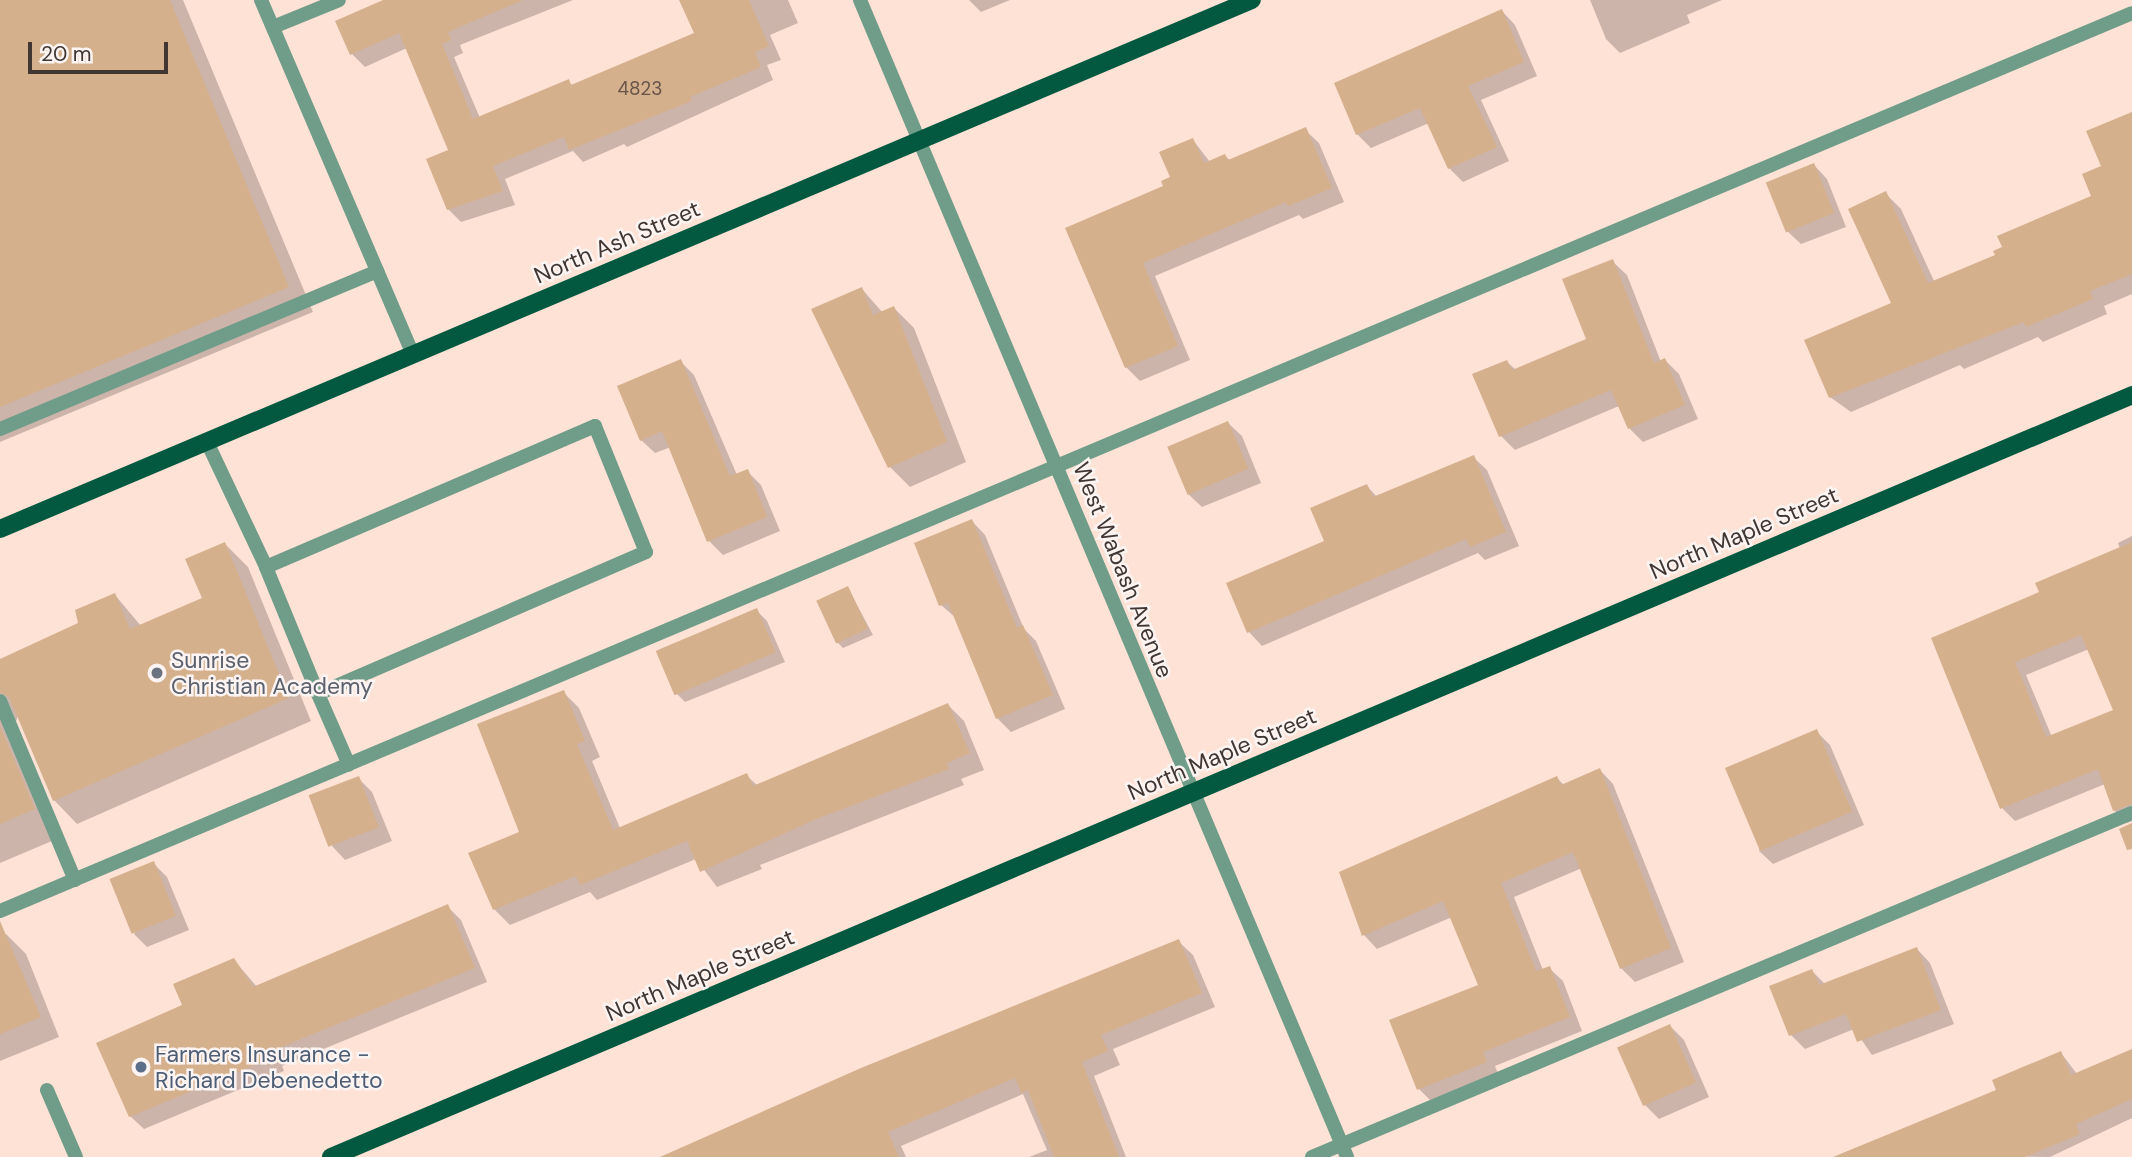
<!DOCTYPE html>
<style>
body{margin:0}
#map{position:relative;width:2132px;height:1157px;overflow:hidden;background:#ffe2d6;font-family:"DM Sans",sans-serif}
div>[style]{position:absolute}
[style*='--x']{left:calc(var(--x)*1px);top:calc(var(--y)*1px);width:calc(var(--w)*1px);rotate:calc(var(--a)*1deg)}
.shadow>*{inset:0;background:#0003}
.building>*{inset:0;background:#d5b08c;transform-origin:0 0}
.service>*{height:14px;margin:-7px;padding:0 7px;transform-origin:7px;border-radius:7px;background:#709d89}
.minor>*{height:14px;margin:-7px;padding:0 7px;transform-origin:7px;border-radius:7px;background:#709d89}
.primary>*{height:18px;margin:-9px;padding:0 9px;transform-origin:9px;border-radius:9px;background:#025940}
.dots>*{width:19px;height:19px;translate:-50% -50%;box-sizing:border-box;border:4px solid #fbf4f2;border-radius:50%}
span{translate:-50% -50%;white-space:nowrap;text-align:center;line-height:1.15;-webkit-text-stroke:5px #fbf4f2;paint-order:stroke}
.number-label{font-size:19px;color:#675448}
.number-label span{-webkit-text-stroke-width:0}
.street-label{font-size:23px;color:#423632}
.worship-label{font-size:23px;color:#5b616d}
.left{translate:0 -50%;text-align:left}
.service-label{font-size:23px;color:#4e5e75}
.scale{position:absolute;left:28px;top:42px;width:140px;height:32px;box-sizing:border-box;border:4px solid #423632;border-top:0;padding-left:9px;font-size:21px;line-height:24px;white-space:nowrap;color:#423632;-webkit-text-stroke:5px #fbf4f2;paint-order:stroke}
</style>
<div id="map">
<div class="shadow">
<i style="clip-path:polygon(0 0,183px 0,313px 312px,0 442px)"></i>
<i style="clip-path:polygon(388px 0,573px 0,460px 45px,463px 53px,454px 57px,480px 118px,568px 81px,573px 86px,696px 34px,681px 0,788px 0,798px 23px,770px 35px,781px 60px,767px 65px,773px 80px,627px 147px,624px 144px,583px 162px,573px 151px,505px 179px,515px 205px,461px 222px,448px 209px,451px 151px,407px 48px,365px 67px,352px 54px)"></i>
<i style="clip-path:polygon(969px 0,1010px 0,981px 12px)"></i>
<i style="clip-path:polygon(1590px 0,1722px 0,1687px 15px,1690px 23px,1620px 53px,1606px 39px)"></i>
<i style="clip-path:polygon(1502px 11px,1515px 25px,1537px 76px,1481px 100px,1509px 161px,1463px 182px,1449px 168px,1429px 123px,1371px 148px,1357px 134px)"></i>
<i style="clip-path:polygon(2132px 114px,2132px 294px,2104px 306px,2107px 314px,2043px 342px,2038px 337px,1964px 369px,1960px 365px,1851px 412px,1830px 397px,1894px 304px,1885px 193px,1901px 209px,1935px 283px,1997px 256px,2094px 197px,2103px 167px)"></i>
<i style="clip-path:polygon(1305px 130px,1319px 143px,1344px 202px,1303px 219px,1299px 215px,1155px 276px,1190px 360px,1140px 381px,1126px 367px,1067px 228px,1165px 187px,1193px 140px,1210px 162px,1225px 156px,1231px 161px)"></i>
<i style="clip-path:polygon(1814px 165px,1827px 179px,1846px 227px,1801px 244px,1787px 231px)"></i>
<i style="clip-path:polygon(1613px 262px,1627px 275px,1661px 362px,1665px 360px,1679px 374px,1698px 419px,1643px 442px,1629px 428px,1619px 406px,1515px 450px,1501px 436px,1475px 375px,1507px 362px,1516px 370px,1588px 340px)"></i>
<i style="clip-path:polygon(862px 289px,883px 313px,894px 308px,914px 328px,966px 462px,910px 487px,890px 467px)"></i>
<i style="clip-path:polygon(680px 361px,694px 375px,737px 475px,747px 471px,761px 485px,780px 531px,723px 555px,709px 541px,671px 447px,655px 453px,641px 440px)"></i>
<i style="clip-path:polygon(1228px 423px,1242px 436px,1261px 483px,1202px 507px,1188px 494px)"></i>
<i style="clip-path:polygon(1473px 457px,1487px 470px,1519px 546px,1485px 560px,1478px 553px,1262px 646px,1249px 632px,1327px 542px,1367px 486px,1377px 497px)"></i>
<i style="clip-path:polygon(972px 521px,985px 535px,1024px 629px,1036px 641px,1065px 709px,1011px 732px,997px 718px,956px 618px,941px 605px)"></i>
<i style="clip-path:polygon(evenodd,2132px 527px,2132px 821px,2127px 823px,2114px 810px,2105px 784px,2015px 821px,2002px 808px,1933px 639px,2041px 593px,2120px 549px,2118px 543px,2132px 536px,2132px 527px,2089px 649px,2115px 711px,2052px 737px,2026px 675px,2089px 649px)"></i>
<i style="clip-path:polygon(225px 544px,248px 567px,311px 721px,77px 824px,54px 800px,18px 716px,13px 729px,59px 838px,0 863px,0 661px,80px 624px,115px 595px,141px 626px,204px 599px)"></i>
<i style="clip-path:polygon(848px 588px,873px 635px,843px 648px,837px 642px)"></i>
<i style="clip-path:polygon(756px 610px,767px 621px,785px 662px,685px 702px,674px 691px,658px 650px)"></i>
<i style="clip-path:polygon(563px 692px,579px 708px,600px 757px,592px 761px,620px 828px,746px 775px,758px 786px,948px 705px,964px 721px,984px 770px,961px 779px,964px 785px,760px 865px,762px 869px,717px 887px,696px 859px,597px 900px,590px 892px,510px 925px,494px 909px)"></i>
<i style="clip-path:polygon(1816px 731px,1830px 745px,1864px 825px,1773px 864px,1759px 851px)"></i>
<i style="clip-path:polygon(1600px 770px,1613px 784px,1684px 962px,1635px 982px,1621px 968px,1582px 868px,1514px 897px,1543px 970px,1549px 968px,1563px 981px,1582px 1031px,1495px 1066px,1499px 1076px,1433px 1103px,1419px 1089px,1480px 985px,1452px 917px,1377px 949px,1364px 935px,1557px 778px,1564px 785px)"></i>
<i style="clip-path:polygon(358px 778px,372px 792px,392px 841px,345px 860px,332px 846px)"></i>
<i style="clip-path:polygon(153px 863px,167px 877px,189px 930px,147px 947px,134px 934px)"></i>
<i style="clip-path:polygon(447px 906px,461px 920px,487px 982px,282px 1066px,284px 1071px,144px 1129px,130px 1116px,185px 1006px,234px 960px,257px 987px)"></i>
<i style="clip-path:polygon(6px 934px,26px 954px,59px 1037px,0 1061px,0 937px)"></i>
<i style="clip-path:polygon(1179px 942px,1193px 955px,1215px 1007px,1113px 1049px,1120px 1065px,1094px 1076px,1126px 1157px,1029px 1157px,1047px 1150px,1023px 1094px,901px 1146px,906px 1157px,666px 1157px)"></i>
<i style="clip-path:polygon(1917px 949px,1930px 963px,1954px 1024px,1872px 1055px,1854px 1029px,1805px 1049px,1791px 1035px,1771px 987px,1812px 971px,1825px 984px)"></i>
<i style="clip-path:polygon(1670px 1026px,1684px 1040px,1709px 1097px,1659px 1119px,1645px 1105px,1619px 1048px)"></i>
<i style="clip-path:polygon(2132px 1051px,2132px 1118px,2050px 1157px,1841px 1154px,1998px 1091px,2061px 1053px,2077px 1074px)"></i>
</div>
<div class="building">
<i style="clip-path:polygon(0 0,170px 0,289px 287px,0 407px)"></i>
<i style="clip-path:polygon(383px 0,523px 0,448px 32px,451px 40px,442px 44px,473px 119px,569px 79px,571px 85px,694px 33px,679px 0,749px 0,769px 46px,755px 52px,761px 67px,690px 97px,692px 101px,569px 150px,564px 137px,493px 166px,503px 191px,447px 210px,426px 159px,448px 150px,399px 33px,350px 55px,335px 21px)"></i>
<i style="clip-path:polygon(1502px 9px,1524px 62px,1468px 86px,1497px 147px,1448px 169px,1420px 108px,1356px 135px,1334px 83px)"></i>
<i style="clip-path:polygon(2132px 112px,2132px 274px,2090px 291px,2093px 299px,2026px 327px,2024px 322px,1829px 398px,1804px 340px,1891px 303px,1848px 209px,1886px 191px,1928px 283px,1995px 255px,1993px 251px,2002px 247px,1997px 236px,2091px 196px,2082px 174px,2101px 166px,2086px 131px)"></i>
<i style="clip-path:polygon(1306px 127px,1332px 188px,1288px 206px,1286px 202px,1143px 263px,1178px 346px,1125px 368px,1065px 228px,1163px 186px,1161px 181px,1170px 177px,1159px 152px,1193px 138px,1204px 163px,1225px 154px,1228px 160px)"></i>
<i style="left:1814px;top:163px;width:54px;height:52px;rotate:68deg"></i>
<i style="clip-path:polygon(1613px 259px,1654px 363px,1665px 358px,1685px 405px,1628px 429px,1611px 390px,1499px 437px,1472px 374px,1507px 360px,1512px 370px,1586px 339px,1562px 279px)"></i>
<i style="clip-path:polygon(862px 287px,873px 315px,894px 306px,947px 442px,888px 468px,811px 309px)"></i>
<i style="clip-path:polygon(681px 359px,730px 476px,748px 469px,767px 517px,707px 542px,662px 431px,640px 441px,617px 386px)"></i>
<i style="left:1228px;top:421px;width:52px;height:66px;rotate:67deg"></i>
<i style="clip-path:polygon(1474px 455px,1506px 532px,1470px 547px,1466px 539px,1247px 633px,1226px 583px,1324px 541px,1310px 508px,1367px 484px,1373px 497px)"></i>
<i style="clip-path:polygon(972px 519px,1017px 628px,1023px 625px,1053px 695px,996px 719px,948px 603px,939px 606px,914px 543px)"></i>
<i style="clip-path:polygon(225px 542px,289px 698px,53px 801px,9px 697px,0 692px,0 659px,78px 623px,75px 610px,115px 593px,130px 629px,202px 598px,185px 559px)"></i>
<i style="clip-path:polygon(evenodd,2132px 542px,2132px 804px,2113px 811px,2098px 769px,2000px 809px,1931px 638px,2039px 592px,2035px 583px,2132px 542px,2081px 635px,2113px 710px,2046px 737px,2015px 662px,2081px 635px)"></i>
<i style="left:848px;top:586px;width:47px;height:35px;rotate:65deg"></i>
<i style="left:757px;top:608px;width:48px;height:110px;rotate:67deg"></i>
<i style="clip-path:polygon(564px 690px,585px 741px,577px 744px,613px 830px,747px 773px,753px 786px,948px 703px,970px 753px,947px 763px,949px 769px,816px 819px,700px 872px,687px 841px,580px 885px,576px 876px,493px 910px,468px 853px,519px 832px,477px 724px)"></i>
<i style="clip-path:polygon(0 726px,35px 809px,0 824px)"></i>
<i style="left:1817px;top:729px;width:90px;height:100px;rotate:67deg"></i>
<i style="clip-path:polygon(1600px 768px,1671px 948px,1620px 969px,1573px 852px,1501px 883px,1536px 971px,1550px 966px,1570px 1017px,1483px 1052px,1487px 1062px,1417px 1090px,1389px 1020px,1478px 985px,1443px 901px,1362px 936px,1339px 872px,1557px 776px,1561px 785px)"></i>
<i style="left:359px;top:776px;width:55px;height:54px;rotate:69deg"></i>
<i style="clip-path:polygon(2132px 823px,2132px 849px,2127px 850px,2119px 829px)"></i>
<i style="left:154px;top:861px;width:59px;height:48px;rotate:68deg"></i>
<i style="clip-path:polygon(448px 904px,475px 968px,269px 1052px,272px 1058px,129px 1117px,96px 1043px,182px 1005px,173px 984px,234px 958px,253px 987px)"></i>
<i style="clip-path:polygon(0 921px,41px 1017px,0 1034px)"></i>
<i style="clip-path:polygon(1179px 939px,1202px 993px,1101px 1035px,1108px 1051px,1082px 1062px,1119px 1157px,1054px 1157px,1028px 1090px,1021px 1093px,1015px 1078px,888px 1132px,899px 1157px,660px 1157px,861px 1068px)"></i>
<i style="clip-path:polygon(1917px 947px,1941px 1010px,1857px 1042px,1846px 1014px,1789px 1036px,1769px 986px,1812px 969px,1819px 985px)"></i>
<i style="left:1670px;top:1024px;width:64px;height:58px;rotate:66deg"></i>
<i style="clip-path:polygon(2132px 1049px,2132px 1099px,2076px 1124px,2080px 1134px,2025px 1157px,1833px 1157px,1996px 1090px,1992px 1080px,2061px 1051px,2071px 1075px)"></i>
</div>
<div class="service">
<i style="--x:261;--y:0;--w:386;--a:66.8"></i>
<i style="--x:273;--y:27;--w:71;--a:-22.2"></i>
<i style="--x:0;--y:429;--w:409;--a:-22.7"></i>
<i style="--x:207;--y:442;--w:138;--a:64.7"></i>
<i style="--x:266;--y:567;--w:358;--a:-23.2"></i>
<i style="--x:595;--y:426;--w:136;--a:68"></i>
<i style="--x:646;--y:552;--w:357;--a:156.6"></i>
<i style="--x:318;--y:694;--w:137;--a:-112.3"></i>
<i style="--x:318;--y:694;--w:77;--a:66.4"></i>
<i style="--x:0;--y:701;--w:194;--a:67.3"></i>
<i style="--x:0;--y:911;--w:2313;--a:-22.84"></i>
<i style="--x:47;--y:1090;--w:73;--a:66.6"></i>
<i style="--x:1312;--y:1157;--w:889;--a:-22.76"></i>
</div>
<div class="minor">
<i style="--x:860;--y:0;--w:1255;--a:67.17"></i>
</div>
<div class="primary">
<i style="--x:0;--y:529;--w:1359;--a:-22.91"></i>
<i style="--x:331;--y:1157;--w:1956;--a:-22.93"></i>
</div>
<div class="dots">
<i style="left:157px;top:673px;background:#6b7280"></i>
<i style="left:141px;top:1067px;background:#5c6f8a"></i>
</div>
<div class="number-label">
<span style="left:640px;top:89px">4823</span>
</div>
<div class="street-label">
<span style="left:617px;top:242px;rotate:-23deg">North Ash Street</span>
<span style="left:1744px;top:533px;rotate:-23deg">North Maple Street</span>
<span style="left:1123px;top:570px;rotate:68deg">West Wabash Avenue</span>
<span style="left:1222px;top:754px;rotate:-23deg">North Maple Street</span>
<span style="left:700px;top:975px;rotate:-23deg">North Maple Street</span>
</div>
<div class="worship-label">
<span class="left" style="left:171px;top:673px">Sunrise<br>Christian Academy</span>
</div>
<div class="service-label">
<span class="left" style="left:155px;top:1067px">Farmers Insurance -<br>Richard Debenedetto</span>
</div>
<div class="scale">20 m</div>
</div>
